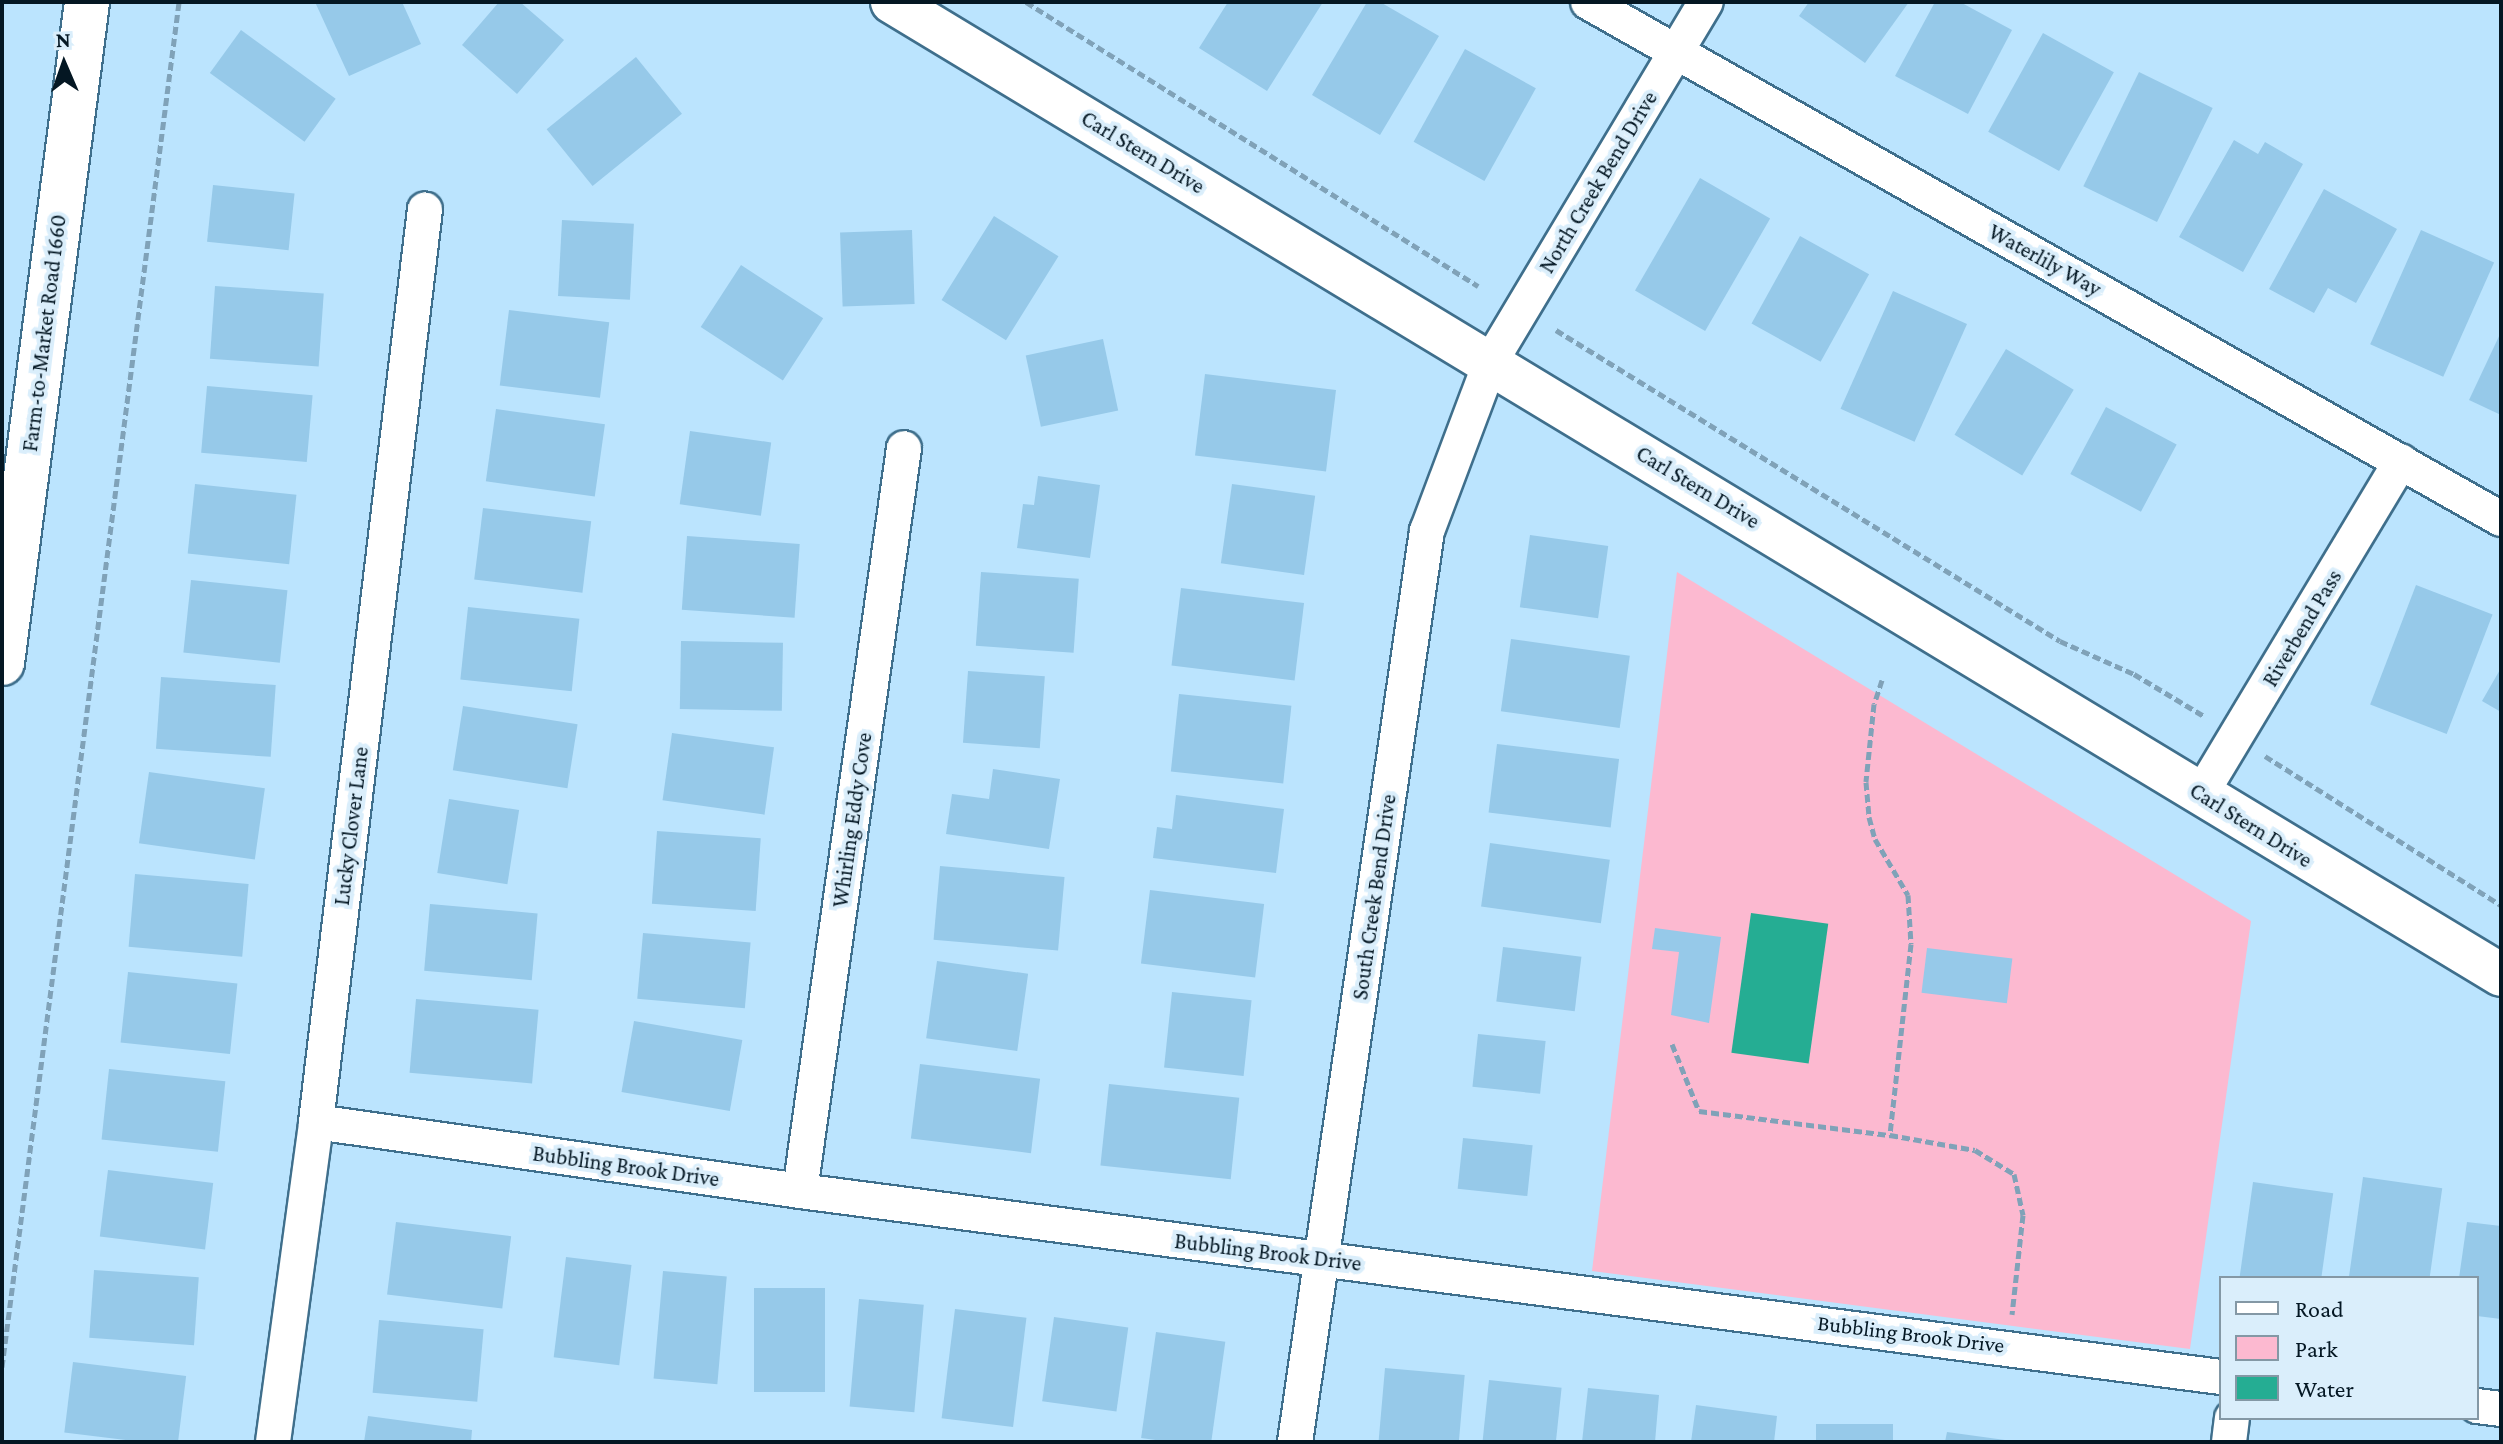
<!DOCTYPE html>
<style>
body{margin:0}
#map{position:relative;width:2503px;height:1444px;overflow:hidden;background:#bbe4fe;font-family:"Crimson Pro",serif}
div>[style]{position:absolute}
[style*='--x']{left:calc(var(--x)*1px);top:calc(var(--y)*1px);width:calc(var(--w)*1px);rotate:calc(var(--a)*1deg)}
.green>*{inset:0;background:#fcb9d0}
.water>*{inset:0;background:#25ad93;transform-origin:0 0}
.building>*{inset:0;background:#96c9e9;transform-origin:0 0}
.path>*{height:5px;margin-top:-2.5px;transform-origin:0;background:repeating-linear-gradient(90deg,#80a2b8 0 8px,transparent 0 12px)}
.roads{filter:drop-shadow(2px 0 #3f6f8c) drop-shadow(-2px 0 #3f6f8c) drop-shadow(0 2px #3f6f8c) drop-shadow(0 -2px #3f6f8c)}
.minor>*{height:34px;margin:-17px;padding:0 17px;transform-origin:17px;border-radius:17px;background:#fff}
.tertiary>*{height:42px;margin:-21px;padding:0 21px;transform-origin:21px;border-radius:21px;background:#fff}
.secondary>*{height:44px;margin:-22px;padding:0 22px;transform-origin:22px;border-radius:22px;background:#fff}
span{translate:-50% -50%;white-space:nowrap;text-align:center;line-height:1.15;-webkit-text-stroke:8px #daeefb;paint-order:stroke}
.street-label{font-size:22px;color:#041723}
.frame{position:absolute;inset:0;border:4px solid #041723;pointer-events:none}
.legend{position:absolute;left:2219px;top:1276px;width:260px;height:144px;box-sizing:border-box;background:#daeefb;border:2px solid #8498a5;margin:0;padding:10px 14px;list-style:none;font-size:24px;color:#041723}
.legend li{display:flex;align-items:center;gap:16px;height:40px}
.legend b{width:40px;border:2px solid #8498a5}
.north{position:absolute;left:24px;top:24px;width:80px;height:80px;-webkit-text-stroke:6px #daeefb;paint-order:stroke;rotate:358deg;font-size:22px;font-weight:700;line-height:32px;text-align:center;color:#041723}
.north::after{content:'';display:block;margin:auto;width:28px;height:36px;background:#041723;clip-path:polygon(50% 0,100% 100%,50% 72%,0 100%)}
</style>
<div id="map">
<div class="green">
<i style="clip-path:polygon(1677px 572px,2251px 921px,2190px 1349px,1592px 1271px)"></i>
</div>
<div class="water">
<i style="left:1751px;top:913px;width:78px;height:141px;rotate:8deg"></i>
</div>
<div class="building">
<i style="clip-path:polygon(315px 2px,402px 2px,421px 44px,349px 76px)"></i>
<i style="clip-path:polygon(499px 2px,520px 2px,564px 40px,517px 94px,462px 45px)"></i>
<i style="clip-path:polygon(1228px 2px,1323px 2px,1267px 91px,1199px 48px)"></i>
<i style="clip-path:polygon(1367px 2px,1380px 2px,1439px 36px,1380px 135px,1312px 95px)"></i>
<i style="clip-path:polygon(1809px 2px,1909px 2px,1865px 63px,1799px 16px)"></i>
<i style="clip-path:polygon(1935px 2px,1960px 2px,2012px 30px,1968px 114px,1895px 76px)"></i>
<i style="left:241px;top:30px;width:117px;height:53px;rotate:36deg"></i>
<i style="left:2043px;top:33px;width:81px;height:113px;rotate:29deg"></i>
<i style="left:1465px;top:49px;width:81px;height:106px;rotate:29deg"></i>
<i style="left:636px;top:57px;width:73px;height:115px;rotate:51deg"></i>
<i style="left:2139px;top:72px;width:82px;height:127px;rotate:26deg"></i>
<i style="clip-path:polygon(2234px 140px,2258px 154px,2265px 142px,2303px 164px,2243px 272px,2179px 237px)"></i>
<i style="left:1700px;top:178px;width:81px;height:130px;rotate:30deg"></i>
<i style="left:213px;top:185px;width:82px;height:57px;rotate:6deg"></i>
<i style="clip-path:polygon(2324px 189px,2397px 229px,2356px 303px,2328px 288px,2314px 313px,2269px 289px)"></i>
<i style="left:994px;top:216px;width:76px;height:99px;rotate:32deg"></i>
<i style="left:562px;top:220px;width:72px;height:76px;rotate:3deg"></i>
<i style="left:912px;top:230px;width:74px;height:72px;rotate:88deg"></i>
<i style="left:2421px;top:230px;width:80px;height:125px;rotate:24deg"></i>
<i style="left:1800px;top:236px;width:79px;height:100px;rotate:29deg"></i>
<i style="left:741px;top:265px;width:98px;height:74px;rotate:33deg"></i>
<i style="left:215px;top:286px;width:109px;height:73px;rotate:4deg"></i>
<i style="left:1893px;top:291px;width:81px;height:129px;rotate:24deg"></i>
<i style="left:509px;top:310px;width:101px;height:76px;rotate:7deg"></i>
<i style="clip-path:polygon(2501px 332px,2501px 415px,2469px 400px)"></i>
<i style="left:1103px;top:339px;width:73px;height:79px;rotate:78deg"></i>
<i style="left:2006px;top:349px;width:79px;height:100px;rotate:31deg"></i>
<i style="left:1205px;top:374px;width:132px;height:82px;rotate:7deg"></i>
<i style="left:207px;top:386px;width:106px;height:67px;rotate:5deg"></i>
<i style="left:2106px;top:407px;width:80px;height:76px;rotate:28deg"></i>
<i style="left:496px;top:409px;width:110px;height:73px;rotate:8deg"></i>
<i style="left:690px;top:431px;width:82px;height:74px;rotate:8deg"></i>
<i style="clip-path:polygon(1038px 476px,1100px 485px,1090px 558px,1017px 548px,1023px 504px,1034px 505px)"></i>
<i style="left:195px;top:484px;width:102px;height:70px;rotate:6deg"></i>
<i style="left:1232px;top:484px;width:84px;height:80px;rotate:8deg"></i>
<i style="left:483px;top:508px;width:109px;height:72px;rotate:7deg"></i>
<i style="left:1530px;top:535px;width:79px;height:73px;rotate:8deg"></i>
<i style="left:687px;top:536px;width:113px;height:74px;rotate:4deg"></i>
<i style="left:981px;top:572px;width:98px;height:74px;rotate:4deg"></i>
<i style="left:191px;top:580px;width:97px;height:73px;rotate:6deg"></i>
<i style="left:2416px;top:585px;width:82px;height:128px;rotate:21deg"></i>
<i style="left:1181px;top:588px;width:124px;height:78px;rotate:7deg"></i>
<i style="left:468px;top:607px;width:112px;height:73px;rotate:6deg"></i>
<i style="left:1511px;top:639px;width:120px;height:73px;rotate:8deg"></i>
<i style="left:681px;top:641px;width:102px;height:68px;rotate:1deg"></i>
<i style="clip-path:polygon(2501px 668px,2501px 712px,2482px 701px)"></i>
<i style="left:968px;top:671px;width:77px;height:72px;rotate:4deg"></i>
<i style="left:161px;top:677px;width:115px;height:72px;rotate:4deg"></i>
<i style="left:1179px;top:694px;width:113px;height:78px;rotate:6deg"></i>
<i style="left:463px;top:706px;width:116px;height:65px;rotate:9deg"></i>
<i style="left:672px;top:733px;width:103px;height:68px;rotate:8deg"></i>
<i style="left:1497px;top:744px;width:123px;height:69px;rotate:7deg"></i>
<i style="clip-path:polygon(993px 769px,1060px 779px,1049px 849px,946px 834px,952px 794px,989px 799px)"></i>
<i style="left:149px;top:772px;width:117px;height:72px;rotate:8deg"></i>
<i style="clip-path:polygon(1176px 795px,1284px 809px,1276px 873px,1153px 858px,1157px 827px,1172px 829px)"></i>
<i style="left:449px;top:799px;width:71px;height:75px;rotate:9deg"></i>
<i style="left:657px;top:831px;width:104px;height:73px;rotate:4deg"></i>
<i style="left:1490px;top:843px;width:121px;height:64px;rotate:8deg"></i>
<i style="left:940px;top:866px;width:125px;height:74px;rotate:5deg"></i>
<i style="left:135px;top:874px;width:114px;height:73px;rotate:5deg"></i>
<i style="left:1150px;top:890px;width:115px;height:74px;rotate:7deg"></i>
<i style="left:430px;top:904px;width:108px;height:67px;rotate:5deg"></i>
<i style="clip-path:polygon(1655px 928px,1721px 937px,1709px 1023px,1671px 1015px,1679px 952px,1652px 949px)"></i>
<i style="left:643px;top:933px;width:108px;height:66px;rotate:5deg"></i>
<i style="left:1503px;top:947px;width:79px;height:55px;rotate:7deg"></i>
<i style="left:1927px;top:948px;width:86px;height:45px;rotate:7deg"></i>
<i style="left:937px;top:961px;width:92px;height:78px;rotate:8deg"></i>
<i style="left:128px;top:972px;width:110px;height:71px;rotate:6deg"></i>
<i style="left:1172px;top:992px;width:80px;height:76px;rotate:6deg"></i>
<i style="left:416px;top:999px;width:123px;height:74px;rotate:5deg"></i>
<i style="left:634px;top:1021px;width:110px;height:72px;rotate:10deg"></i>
<i style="left:1478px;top:1034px;width:68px;height:53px;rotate:6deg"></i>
<i style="left:920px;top:1064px;width:121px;height:75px;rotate:7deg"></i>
<i style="left:109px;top:1069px;width:117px;height:71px;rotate:6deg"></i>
<i style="left:1109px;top:1084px;width:131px;height:82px;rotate:6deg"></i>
<i style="left:1463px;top:1138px;width:70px;height:51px;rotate:6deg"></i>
<i style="left:108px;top:1170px;width:106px;height:67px;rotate:7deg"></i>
<i style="left:2363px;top:1177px;width:80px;height:102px;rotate:8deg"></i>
<i style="left:2253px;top:1182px;width:81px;height:97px;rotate:8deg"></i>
<i style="left:396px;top:1222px;width:116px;height:73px;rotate:7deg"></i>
<i style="clip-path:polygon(2467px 1222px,2501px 1226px,2501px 1319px,2477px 1316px,2477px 1278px,2459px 1278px)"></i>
<i style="left:566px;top:1257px;width:66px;height:101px;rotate:7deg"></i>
<i style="left:94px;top:1270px;width:105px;height:68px;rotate:4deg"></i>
<i style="left:663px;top:1271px;width:64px;height:108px;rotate:5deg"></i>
<i style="left:754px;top:1288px;width:71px;height:104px"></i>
<i style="left:859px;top:1299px;width:65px;height:108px;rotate:5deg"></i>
<i style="left:955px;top:1309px;width:72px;height:110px;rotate:7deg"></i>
<i style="left:1054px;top:1317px;width:75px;height:85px;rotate:8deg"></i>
<i style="left:379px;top:1320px;width:105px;height:73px;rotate:5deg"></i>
<i style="left:1156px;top:1332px;width:70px;height:107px;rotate:8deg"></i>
<i style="left:73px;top:1362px;width:114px;height:71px;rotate:7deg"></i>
<i style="left:1385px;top:1368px;width:80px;height:74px;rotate:5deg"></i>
<i style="left:1489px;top:1380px;width:73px;height:62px;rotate:6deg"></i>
<i style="clip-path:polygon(1588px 1388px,1659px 1395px,1655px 1442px,1582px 1442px)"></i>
<i style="clip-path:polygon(1696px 1405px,1777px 1416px,1774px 1442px,1691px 1442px)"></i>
<i style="clip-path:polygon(368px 1416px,472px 1430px,471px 1442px,364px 1442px)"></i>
<i style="left:1816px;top:1424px;width:77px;height:18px"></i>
<i style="clip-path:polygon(1947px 1432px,2005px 1440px,2005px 1442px,1945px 1442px)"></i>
</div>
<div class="path">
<i style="--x:1026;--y:2;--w:534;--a:32.14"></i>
<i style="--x:1556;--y:330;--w:592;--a:31.68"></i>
<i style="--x:2060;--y:641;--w:81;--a:24"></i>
<i style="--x:2134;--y:674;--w:82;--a:31"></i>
<i style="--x:1882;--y:680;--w:25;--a:108"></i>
<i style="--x:1874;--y:704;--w:78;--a:95.9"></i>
<i style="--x:1866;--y:782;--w:35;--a:85"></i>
<i style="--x:1869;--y:817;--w:23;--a:75"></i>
<i style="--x:1875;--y:839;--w:65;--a:59.5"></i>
<i style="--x:1908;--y:895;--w:49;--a:86.5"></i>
<i style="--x:1911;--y:944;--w:192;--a:96.3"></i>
<i style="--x:1890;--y:1135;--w:86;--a:10"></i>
<i style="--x:1975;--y:1150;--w:46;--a:31.6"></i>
<i style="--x:2014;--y:1174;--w:42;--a:77.6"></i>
<i style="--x:2023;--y:1215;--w:100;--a:96.3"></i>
<i style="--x:2265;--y:756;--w:279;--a:32.3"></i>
<i style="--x:1672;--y:1044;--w:72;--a:68.1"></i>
<i style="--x:1699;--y:1111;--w:193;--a:7.2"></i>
<i style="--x:2;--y:1367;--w:1376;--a:-82.61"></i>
</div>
<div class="roads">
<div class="minor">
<i style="--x:1588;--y:2;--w:1049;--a:29.52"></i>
<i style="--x:2201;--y:794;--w:388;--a:-59"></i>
<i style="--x:316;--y:1122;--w:489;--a:8.1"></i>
<i style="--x:800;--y:1191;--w:1433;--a:7.46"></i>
<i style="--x:800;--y:1191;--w:750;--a:-82.03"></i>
<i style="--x:2477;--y:1406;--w:24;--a:7"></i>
<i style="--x:273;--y:1442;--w:323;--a:-82.3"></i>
<i style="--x:316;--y:1122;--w:919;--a:-83.19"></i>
<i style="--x:1295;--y:1442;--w:921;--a:-81.76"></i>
<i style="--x:1427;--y:531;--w:182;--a:-69.4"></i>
<i style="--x:1491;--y:361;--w:418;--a:-59.1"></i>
<i style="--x:2229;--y:1442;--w:24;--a:-83"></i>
</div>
<div class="tertiary">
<i style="--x:892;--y:2;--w:1880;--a:31.16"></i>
</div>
<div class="secondary">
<i style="--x:2;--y:663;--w:666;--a:-82.67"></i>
</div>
</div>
<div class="street-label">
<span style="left:1143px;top:152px;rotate:31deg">Carl Stern Drive</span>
<span style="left:1598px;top:182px;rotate:-59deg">North Creek Bend Drive</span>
<span style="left:2045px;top:260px;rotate:29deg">Waterlily Way</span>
<span style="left:44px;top:333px;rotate:-83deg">Farm-to-Market Road 1660</span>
<span style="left:1698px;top:487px;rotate:31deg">Carl Stern Drive</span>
<span style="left:2302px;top:628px;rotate:-59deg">Riverbend Pass</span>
<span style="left:852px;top:820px;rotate:-82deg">Whirling Eddy Cove</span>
<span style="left:2251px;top:825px;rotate:32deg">Carl Stern Drive</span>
<span style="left:351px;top:826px;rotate:-83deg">Lucky Clover Lane</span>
<span style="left:1374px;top:897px;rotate:-82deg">South Creek Bend Drive</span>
<span style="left:626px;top:1166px;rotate:8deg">Bubbling Brook Drive</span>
<span style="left:1268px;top:1252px;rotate:7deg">Bubbling Brook Drive</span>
<span style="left:1911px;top:1334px;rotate:7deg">Bubbling Brook Drive</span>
</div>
<div class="frame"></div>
<ul class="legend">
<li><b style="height:10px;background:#fff"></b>Road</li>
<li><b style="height:22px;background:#fcb9d0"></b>Park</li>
<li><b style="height:22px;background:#25ad93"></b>Water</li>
</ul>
<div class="north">N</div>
</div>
